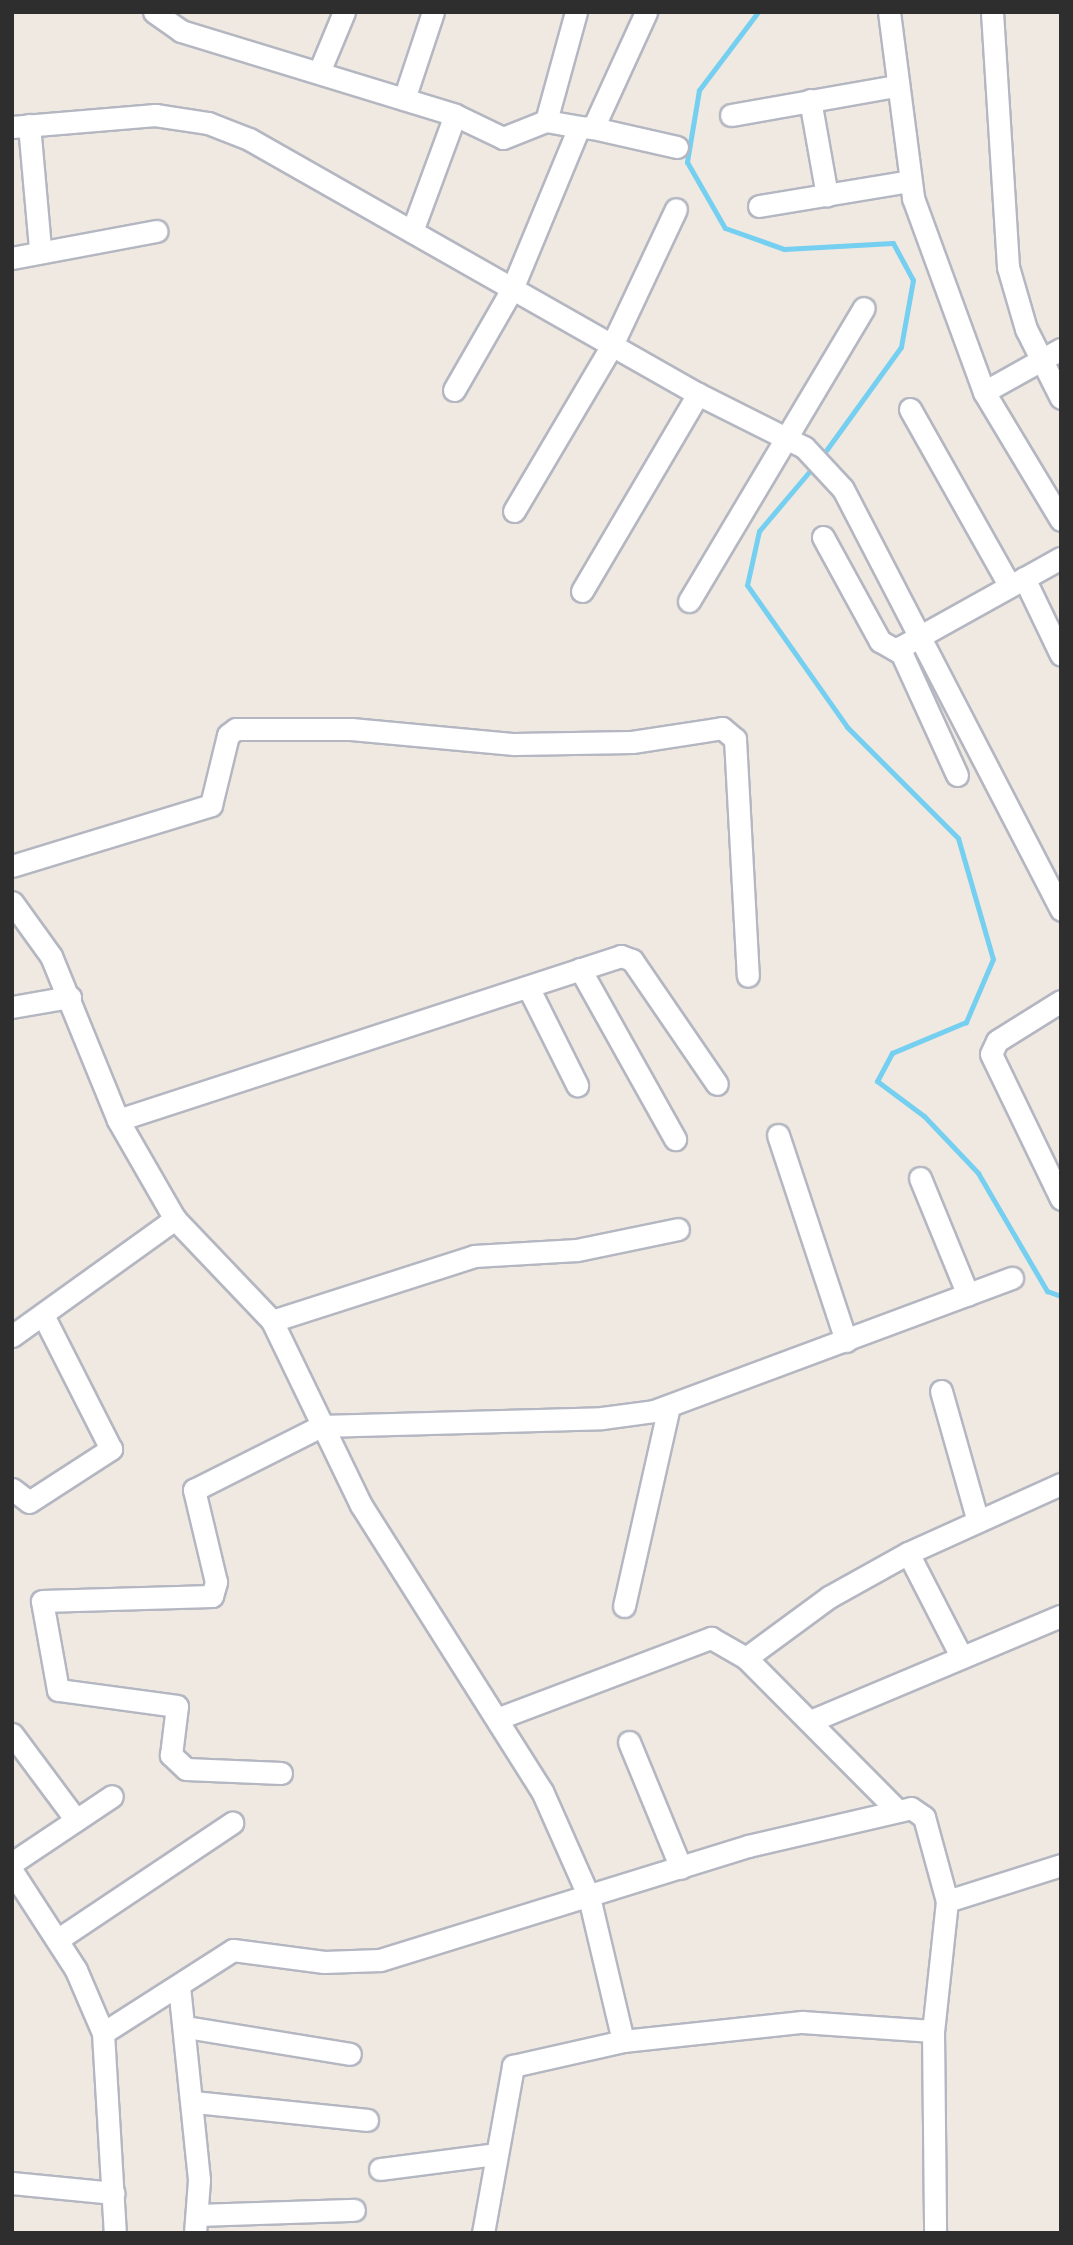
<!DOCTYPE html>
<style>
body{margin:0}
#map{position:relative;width:1073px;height:2245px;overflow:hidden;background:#efe9e1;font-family:"DM Sans",sans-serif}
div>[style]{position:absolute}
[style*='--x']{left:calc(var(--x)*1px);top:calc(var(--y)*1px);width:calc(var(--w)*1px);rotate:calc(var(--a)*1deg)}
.stream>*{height:5px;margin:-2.5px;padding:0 2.5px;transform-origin:2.5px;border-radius:2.5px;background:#75cff0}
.roads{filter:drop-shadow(2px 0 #b4b7c1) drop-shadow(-2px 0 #b4b7c1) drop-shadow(0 2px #b4b7c1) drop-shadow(0 -2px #b4b7c1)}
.minor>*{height:21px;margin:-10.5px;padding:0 10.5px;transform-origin:10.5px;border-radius:10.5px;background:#fff}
span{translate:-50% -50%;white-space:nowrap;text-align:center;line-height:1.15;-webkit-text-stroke:5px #fff;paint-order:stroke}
.frame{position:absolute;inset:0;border:14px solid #2e2e2e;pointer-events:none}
</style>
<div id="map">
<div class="stream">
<i style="--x:758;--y:12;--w:98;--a:127.1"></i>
<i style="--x:699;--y:90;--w:73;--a:99.5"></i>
<i style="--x:687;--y:162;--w:76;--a:60.1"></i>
<i style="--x:725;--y:228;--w:63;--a:19.6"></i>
<i style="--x:784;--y:249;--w:109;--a:-3.2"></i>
<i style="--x:893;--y:243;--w:42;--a:61.6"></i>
<i style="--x:913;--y:280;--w:68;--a:100.2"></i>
<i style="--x:901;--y:347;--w:138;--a:125.9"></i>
<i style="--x:814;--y:466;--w:85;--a:130.2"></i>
<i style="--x:759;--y:531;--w:55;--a:102.5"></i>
<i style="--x:747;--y:585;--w:174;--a:54.8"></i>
<i style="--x:847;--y:727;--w:157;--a:45"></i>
<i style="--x:958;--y:838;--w:126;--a:73.9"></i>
<i style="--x:993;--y:959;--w:69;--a:113.2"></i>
<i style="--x:966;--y:1022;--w:80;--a:157.3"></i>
<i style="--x:892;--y:1053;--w:32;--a:118"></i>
<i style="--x:877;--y:1081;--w:59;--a:36.7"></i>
<i style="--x:924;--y:1116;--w:79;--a:46.5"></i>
<i style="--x:978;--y:1173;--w:137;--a:59.7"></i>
<i style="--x:1047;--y:1291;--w:15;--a:20"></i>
</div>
<div class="roads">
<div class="minor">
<i style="--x:154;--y:12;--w:33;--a:35"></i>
<i style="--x:181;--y:31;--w:287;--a:17"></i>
<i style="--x:455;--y:115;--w:124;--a:110.3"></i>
<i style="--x:889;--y:12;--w:188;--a:82.6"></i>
<i style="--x:913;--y:198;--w:207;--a:69.9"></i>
<i style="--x:992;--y:12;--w:256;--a:86.4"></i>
<i style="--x:1008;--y:267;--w:65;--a:73.8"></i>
<i style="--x:1026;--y:329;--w:77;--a:63.1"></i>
<i style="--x:319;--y:72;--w:65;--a:-67.4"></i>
<i style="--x:404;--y:99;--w:92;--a:-71.6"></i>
<i style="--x:810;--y:100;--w:97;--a:79.9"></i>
<i style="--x:455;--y:115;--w:53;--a:25.6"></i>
<i style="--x:503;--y:138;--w:46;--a:-21.6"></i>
<i style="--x:546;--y:121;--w:34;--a:10"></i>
<i style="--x:731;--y:115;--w:168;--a:-10"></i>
<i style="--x:546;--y:121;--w:113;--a:-74.6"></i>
<i style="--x:29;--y:125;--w:124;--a:84.9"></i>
<i style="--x:12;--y:127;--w:144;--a:-4.8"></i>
<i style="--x:155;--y:115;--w:54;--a:8.6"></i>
<i style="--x:208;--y:123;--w:44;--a:21.3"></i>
<i style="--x:249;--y:139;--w:516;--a:29.59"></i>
<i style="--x:698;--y:394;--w:119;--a:26.6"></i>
<i style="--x:804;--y:447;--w:57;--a:47.1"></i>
<i style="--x:843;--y:489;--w:474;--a:62.6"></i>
<i style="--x:593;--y:128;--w:86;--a:12.7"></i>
<i style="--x:759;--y:206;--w:153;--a:-9.4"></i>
<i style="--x:12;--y:258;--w:147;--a:-10.6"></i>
<i style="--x:1061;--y:349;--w:88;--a:150.8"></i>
<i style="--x:984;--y:392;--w:149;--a:59"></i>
<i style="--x:454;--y:390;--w:116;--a:-60.1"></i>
<i style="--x:512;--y:289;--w:175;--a:-67.5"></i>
<i style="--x:579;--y:127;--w:14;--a:4"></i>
<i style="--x:593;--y:128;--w:128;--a:-65.4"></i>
<i style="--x:910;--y:409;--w:202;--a:60.6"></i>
<i style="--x:514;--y:511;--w:193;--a:-59.4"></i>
<i style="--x:612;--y:345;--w:150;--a:-64.8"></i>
<i style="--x:823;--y:537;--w:119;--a:61.3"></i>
<i style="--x:880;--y:641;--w:22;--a:30"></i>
<i style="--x:1024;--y:578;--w:85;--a:64.3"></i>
<i style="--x:582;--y:591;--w:229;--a:-59.5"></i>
<i style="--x:689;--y:601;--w:341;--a:-59.2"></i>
<i style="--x:957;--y:775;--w:140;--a:-114.5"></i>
<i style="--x:899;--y:648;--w:185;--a:-29.1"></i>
<i style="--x:12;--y:866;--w:208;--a:-17"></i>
<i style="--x:211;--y:805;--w:72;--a:-76.3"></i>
<i style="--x:228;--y:735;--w:10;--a:-37"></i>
<i style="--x:236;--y:729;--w:115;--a:0"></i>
<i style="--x:351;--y:729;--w:164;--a:5.3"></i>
<i style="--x:514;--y:744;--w:118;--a:-1"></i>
<i style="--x:632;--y:742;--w:91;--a:-8.8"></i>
<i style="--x:722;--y:728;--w:17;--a:40"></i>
<i style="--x:735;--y:739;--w:237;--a:86.9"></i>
<i style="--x:12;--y:902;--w:67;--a:54.2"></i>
<i style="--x:51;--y:956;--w:177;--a:67.8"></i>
<i style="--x:118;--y:1120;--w:114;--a:60.1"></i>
<i style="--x:175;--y:1219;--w:141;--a:46.4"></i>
<i style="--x:272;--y:1321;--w:204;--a:64.2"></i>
<i style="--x:361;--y:1505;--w:338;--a:57.7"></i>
<i style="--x:542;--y:1791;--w:116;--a:66.1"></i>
<i style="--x:589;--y:1897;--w:148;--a:76.7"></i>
<i style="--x:623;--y:2041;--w:180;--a:-6.1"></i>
<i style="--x:802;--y:2022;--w:131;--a:3.9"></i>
<i style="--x:580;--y:969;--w:195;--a:60.8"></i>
<i style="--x:528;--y:987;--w:110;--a:63.4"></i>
<i style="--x:1061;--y:1001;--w:75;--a:148"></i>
<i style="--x:997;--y:1041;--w:14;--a:115"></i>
<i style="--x:991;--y:1054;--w:161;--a:64.2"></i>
<i style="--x:12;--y:1007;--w:59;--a:-9.8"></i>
<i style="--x:118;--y:1120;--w:529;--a:-18.06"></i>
<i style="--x:621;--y:956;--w:12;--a:20"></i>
<i style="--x:632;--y:960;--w:150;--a:55.6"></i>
<i style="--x:778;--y:1135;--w:217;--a:71.7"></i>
<i style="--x:920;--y:1178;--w:126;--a:67.7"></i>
<i style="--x:272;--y:1321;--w:212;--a:-17.8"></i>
<i style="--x:474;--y:1256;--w:103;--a:-3.3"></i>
<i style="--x:577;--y:1250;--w:103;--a:-11.7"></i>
<i style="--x:12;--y:1336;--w:201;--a:-35.7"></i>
<i style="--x:941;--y:1391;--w:132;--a:74.2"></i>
<i style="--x:12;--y:1489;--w:21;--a:37"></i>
<i style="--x:29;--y:1502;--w:98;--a:-32.9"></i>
<i style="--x:111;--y:1449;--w:150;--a:-116.9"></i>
<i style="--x:908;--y:1553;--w:116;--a:62.8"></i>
<i style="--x:624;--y:1606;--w:205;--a:-77.3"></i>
<i style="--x:746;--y:1658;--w:103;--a:-36.3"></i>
<i style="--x:829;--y:1597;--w:90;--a:-29.1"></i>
<i style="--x:908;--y:1553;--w:168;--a:-24.3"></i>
<i style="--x:499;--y:1718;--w:227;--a:-20.7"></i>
<i style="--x:711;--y:1638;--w:40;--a:29.7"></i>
<i style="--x:746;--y:1658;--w:211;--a:45.2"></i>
<i style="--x:813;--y:1720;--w:269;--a:-22.8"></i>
<i style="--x:12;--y:1734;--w:107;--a:53.3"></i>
<i style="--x:629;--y:1742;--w:136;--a:67.6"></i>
<i style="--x:281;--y:1773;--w:95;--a:-177.6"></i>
<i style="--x:186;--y:1769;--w:21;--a:-137"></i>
<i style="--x:171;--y:1755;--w:49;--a:-83"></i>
<i style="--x:177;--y:1706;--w:120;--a:-172.3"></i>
<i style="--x:58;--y:1690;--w:90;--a:-100.2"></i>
<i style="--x:42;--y:1601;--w:170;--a:-1.7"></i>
<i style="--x:212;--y:1596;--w:15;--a:-74"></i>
<i style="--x:216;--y:1582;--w:95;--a:-103.4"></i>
<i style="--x:194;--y:1490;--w:142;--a:-26.7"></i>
<i style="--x:321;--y:1426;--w:281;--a:-1.6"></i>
<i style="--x:602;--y:1418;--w:52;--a:-7.7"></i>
<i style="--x:654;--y:1411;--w:382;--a:-20.4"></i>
<i style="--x:12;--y:1863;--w:120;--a:-33.8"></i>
<i style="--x:12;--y:1871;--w:118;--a:57.1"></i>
<i style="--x:76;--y:1970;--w:69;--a:66.8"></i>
<i style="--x:103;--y:2033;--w:200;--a:86.6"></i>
<i style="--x:947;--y:1901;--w:120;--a:-17.5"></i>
<i style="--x:57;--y:1940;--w:211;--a:-33.8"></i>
<i style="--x:179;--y:1986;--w:195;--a:84.1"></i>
<i style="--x:199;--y:2180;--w:53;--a:94.3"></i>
<i style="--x:186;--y:2027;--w:166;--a:9.3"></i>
<i style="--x:103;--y:2033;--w:154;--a:-32.6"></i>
<i style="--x:233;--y:1950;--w:92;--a:7.5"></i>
<i style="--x:324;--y:1962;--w:56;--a:-2"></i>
<i style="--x:380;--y:1960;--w:385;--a:-17.2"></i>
<i style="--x:748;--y:1846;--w:167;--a:-13.1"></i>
<i style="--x:911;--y:1808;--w:16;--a:35"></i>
<i style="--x:924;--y:1817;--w:87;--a:74.7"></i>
<i style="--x:947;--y:1901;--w:131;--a:96.1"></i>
<i style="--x:933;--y:2031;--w:202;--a:89.4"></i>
<i style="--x:194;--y:2102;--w:174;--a:5.9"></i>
<i style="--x:380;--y:2169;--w:117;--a:-7.4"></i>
<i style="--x:12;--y:2183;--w:102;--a:5.6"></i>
<i style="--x:200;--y:2215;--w:154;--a:-1.9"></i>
<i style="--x:483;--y:2233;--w:170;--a:-79.8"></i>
<i style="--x:513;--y:2066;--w:113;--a:-12.8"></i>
</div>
</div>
<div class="frame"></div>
</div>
